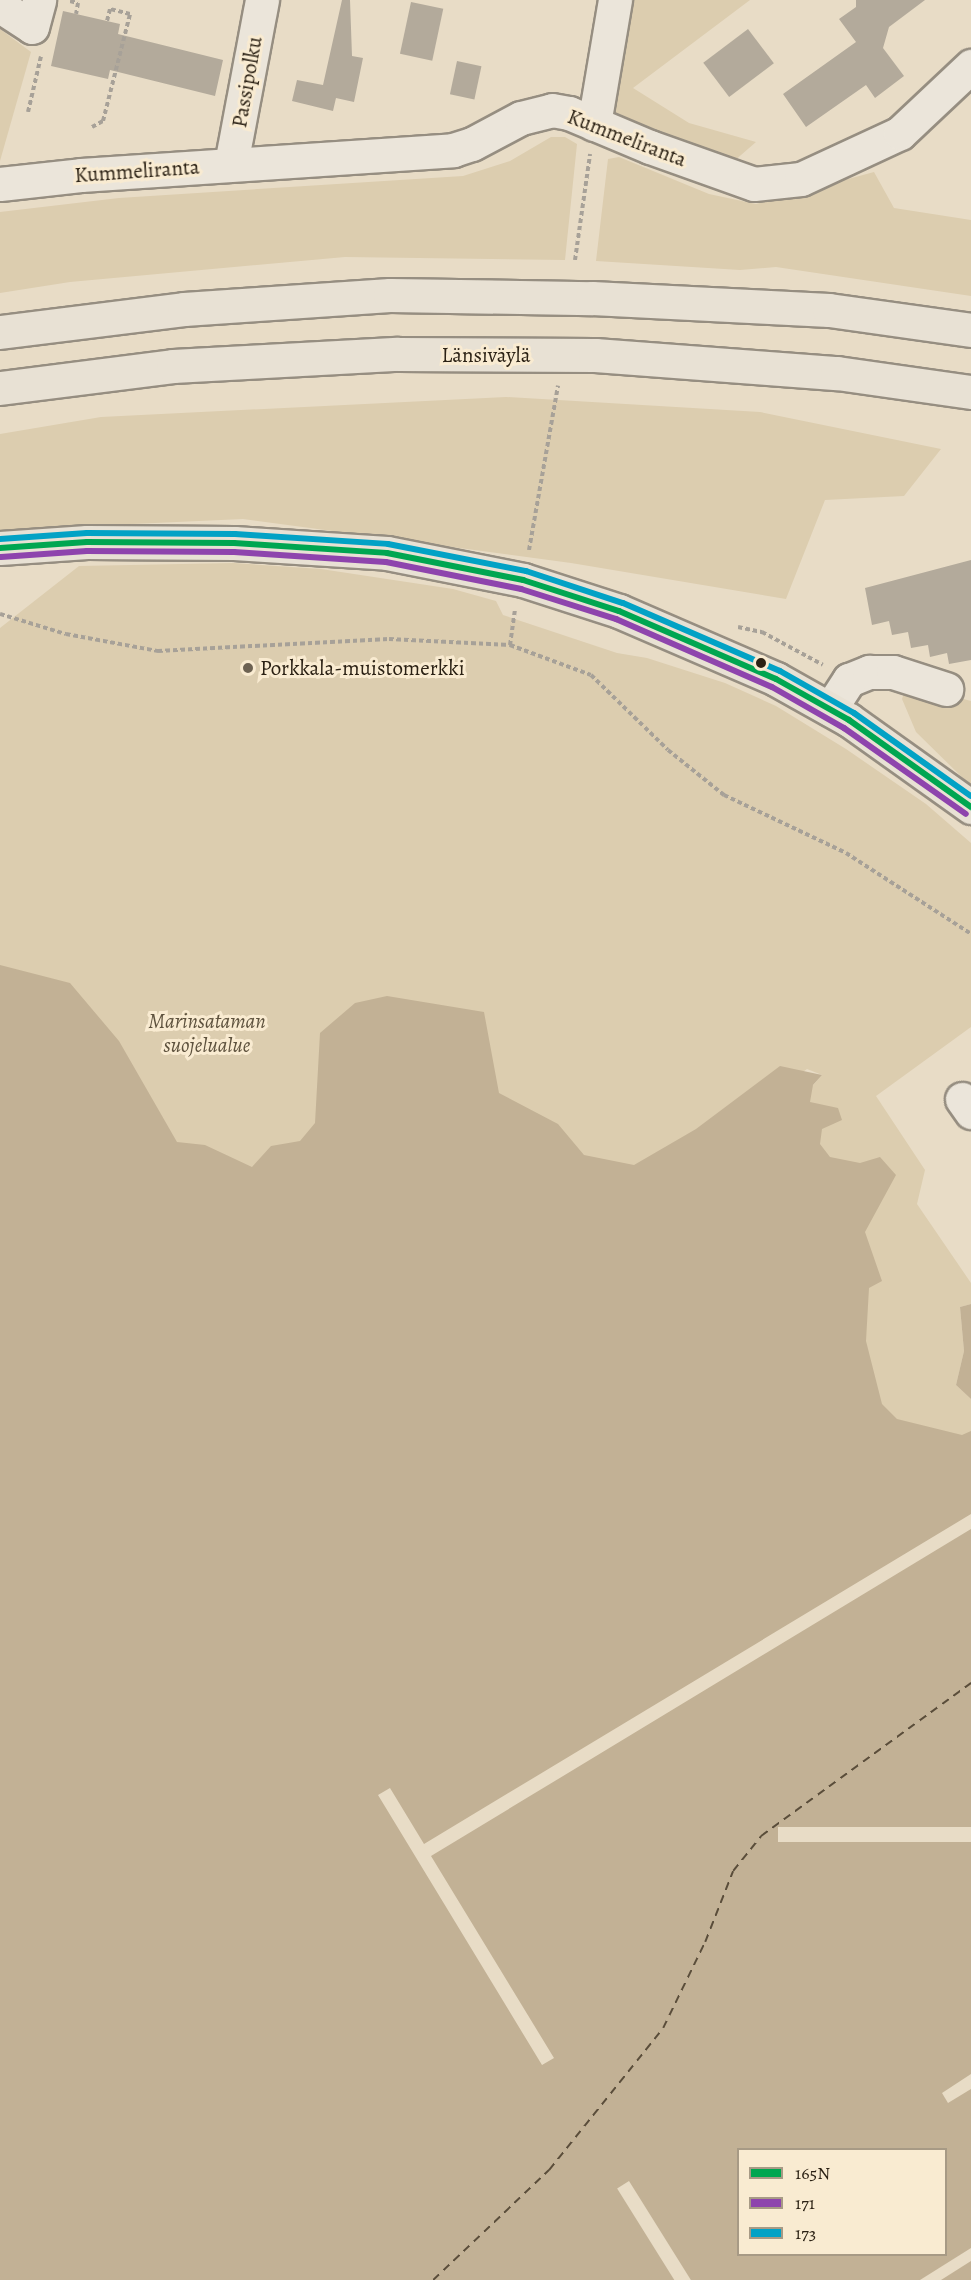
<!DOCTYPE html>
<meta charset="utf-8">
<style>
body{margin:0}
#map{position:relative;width:971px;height:2280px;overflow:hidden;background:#e8dcc6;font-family:Alegreya,serif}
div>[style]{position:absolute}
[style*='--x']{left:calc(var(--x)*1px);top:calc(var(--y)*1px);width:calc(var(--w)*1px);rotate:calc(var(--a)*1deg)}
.green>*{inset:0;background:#dccdaf}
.water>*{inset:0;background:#c2b195}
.pier>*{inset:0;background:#e8dcc6;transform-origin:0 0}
.ferry>*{height:1.5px;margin-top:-0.75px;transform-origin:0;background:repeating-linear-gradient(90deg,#5a4d3a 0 8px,transparent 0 14px)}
.building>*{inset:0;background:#b3aa9b;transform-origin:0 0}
.path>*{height:4px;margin-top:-2px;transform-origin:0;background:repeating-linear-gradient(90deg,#a7a198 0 4.5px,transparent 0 7.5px)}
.roads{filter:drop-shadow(2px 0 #968e81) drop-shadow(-2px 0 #968e81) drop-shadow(0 2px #968e81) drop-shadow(0 -2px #968e81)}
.minor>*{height:33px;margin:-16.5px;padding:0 16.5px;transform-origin:16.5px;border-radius:16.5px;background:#ebe5da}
.major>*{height:33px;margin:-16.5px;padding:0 16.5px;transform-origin:16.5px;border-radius:16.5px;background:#e8e1d4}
.highway>*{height:33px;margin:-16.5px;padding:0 16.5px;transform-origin:16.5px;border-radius:16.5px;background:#e8e1d4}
.bus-1>*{height:6px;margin:-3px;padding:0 3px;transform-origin:3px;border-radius:3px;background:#00a651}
.bus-2>*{height:6px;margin:-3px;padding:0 3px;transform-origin:3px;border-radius:3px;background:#8e44ad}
.bus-3>*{height:6px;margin:-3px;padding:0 3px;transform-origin:3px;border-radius:3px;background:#02a2c5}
.dots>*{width:16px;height:16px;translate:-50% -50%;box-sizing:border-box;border:3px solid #f9ebd1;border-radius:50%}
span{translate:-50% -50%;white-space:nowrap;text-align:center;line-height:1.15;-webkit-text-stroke:6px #f9ebd1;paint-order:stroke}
.street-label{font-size:21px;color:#2b2114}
.poi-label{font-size:21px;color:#2b2114}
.left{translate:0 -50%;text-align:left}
.park-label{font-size:21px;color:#5d513d;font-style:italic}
.legend{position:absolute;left:737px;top:2148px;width:210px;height:108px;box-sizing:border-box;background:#f9ebd1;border:2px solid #a79a85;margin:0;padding:8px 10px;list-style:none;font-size:18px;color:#2b2114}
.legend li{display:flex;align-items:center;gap:12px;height:30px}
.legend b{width:30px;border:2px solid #a79a85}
</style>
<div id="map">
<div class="green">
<i style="clip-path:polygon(626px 0,750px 0,633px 88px,689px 123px,756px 142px,733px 162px,614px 115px,611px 102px)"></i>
<i style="clip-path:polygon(0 29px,31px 52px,0 161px)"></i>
<i style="clip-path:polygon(551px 137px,565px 137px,577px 144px,565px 260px,345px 257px,70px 282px,0 293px,0 212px,119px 198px,463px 176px,510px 161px)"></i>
<i style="clip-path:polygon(619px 157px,709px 194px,756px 204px,874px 172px,894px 208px,971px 220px,971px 296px,776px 267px,740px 270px,596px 261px,608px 159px)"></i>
<i style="clip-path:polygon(506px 397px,760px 412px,941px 449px,904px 496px,825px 500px,786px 599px,571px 563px,243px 519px,0 530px,0 434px,101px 417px)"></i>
<i style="clip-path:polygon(234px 563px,321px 569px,453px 589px,496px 601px,503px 615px,617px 653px,647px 658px,725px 683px,776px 706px,846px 749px,926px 804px,971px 843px,971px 1027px,876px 1096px,925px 1170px,917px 1204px,971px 1283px,971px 1304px,960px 1307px,964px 1351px,956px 1385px,971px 1399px,971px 1450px,864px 1441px,801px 1099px,822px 1075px,807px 1069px,389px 1361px,0 1169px,0 628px,79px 566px)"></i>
<i style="clip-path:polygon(905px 690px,929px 701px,952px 696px,971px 701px,971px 786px,916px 732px,902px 699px)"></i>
</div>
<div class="water">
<i style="clip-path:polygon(evenodd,0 965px,70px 983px,119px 1041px,177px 1142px,205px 1145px,252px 1167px,271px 1146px,300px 1141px,315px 1123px,320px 1033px,355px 1003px,387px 996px,484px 1012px,499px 1093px,558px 1124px,584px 1155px,634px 1165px,696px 1129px,780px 1066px,822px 1075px,813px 1085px,810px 1102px,838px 1108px,842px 1120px,822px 1129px,820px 1144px,830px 1157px,860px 1163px,880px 1157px,896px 1175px,865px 1232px,882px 1281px,869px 1288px,866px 1341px,882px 1404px,897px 1419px,962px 1435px,971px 1431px,971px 2280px,0 2280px,0 965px,738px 2150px,946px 2150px,946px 2254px,738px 2254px,738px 2150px)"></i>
<i style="clip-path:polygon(971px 1304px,971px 1399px,956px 1385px,964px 1351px,960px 1307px)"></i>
</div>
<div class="pier">
<i style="clip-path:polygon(971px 1514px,971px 1529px,431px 1856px,554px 2058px,542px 2065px,378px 1795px,390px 1788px,424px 1844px)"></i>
<i style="left:971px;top:1827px;width:15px;height:193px;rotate:90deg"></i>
<i style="clip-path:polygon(971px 2074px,971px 2089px,948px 2103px,942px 2093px)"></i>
<i style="left:629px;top:2181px;width:117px;height:14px;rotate:58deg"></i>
<i style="clip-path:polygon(971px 2248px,971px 2261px,941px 2280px,920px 2280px)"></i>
</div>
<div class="ferry">
<i style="--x:433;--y:2280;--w:160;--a:-43.5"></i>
<i style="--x:549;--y:2170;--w:182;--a:-51.2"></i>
<i style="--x:663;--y:2028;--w:96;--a:-64"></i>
<i style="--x:705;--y:1942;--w:76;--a:-68.5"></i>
<i style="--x:733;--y:1871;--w:45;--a:-51.3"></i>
<i style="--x:761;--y:1836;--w:260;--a:-36.1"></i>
</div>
<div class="building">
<i style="clip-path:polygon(342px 0,350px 0,352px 56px,363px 58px,354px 102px,336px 98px,333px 111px,292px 101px,297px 80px,323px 85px)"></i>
<i style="clip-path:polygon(856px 0,925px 0,889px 27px,883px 48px,904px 76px,875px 98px,866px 85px,806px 127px,783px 94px,856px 42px,839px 19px,856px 7px)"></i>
<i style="left:411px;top:2px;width:33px;height:53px;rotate:12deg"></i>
<i style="clip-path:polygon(63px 11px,120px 24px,118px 34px,223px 60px,215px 96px,110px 70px,108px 79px,51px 66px)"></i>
<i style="left:748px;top:29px;width:43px;height:56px;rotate:53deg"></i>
<i style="left:457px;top:61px;width:25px;height:34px;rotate:12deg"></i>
<i style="clip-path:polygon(971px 560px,971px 660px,949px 664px,947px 653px,930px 657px,928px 645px,911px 648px,908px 632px,892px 635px,889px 621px,872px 625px,865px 588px)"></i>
</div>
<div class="path">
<i style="--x:70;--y:1;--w:8;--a:14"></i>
<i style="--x:78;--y:3;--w:11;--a:100"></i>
<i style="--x:28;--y:112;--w:57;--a:-76.9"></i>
<i style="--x:92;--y:127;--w:13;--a:-29"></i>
<i style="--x:103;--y:121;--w:110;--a:-75.8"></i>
<i style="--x:130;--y:14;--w:21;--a:-166"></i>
<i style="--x:110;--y:9;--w:12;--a:104"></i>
<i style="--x:575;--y:260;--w:107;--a:-81.9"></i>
<i style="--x:529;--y:550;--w:167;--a:-80"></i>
<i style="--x:0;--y:614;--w:69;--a:16.9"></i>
<i style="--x:66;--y:634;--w:94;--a:10.5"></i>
<i style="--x:158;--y:651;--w:231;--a:-3"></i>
<i style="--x:389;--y:639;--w:121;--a:2.8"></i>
<i style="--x:510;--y:645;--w:86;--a:20.3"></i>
<i style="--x:591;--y:675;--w:107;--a:44.2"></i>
<i style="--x:668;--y:750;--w:72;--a:38.8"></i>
<i style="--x:724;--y:795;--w:135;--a:25.4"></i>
<i style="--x:846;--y:853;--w:149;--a:32.9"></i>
<i style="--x:738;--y:627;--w:25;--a:12"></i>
<i style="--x:762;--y:632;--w:69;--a:28.4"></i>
<i style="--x:510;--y:645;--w:35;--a:-82"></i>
</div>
<div class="roads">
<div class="minor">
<i style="--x:0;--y:6;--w:38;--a:33"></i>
<i style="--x:32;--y:27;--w:28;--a:-75"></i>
<i style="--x:594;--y:124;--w:126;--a:-80.4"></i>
<i style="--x:231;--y:164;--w:167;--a:-79.3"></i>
<i style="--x:0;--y:184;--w:81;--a:-6.3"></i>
<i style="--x:81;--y:175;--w:373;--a:-3.8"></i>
<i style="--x:453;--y:150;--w:20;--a:-18"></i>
<i style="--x:472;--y:144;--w:55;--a:-28"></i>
<i style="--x:521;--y:118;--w:32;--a:-14"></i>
<i style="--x:552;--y:110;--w:17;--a:10"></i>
<i style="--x:569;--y:113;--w:88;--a:22.8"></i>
<i style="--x:650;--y:147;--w:110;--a:19.6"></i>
<i style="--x:754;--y:184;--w:47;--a:-6.1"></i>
<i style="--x:801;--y:179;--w:109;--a:-24.9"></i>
<i style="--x:900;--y:133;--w:98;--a:-43.3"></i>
<i style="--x:830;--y:709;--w:35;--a:-57"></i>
<i style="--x:849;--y:680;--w:22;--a:-22"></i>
<i style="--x:869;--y:672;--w:24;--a:0"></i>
<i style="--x:893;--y:672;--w:56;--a:17.8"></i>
<i style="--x:962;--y:1099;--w:16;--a:55"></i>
</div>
<div class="major">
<i style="--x:0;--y:548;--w:87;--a:-3.9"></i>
<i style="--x:87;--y:542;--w:147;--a:0.4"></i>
<i style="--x:234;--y:543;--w:153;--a:3.7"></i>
<i style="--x:387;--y:553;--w:139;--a:11.2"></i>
<i style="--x:523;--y:580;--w:101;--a:17.9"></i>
<i style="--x:619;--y:611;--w:171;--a:23.4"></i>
<i style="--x:776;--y:679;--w:84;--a:29.3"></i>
<i style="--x:849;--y:720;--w:150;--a:35.5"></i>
</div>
<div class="highway">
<i style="--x:0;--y:332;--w:185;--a:-7.1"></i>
<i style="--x:184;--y:309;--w:206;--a:-3.9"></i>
<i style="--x:390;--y:295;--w:202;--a:0.9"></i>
<i style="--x:592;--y:298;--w:237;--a:2.9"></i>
<i style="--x:829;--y:310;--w:143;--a:8"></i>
<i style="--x:0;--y:388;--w:174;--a:-7.2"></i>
<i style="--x:173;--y:366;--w:225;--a:-3.1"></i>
<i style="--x:398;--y:354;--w:197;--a:0.3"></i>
<i style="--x:595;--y:355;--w:243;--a:4.3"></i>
<i style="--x:837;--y:373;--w:135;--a:8.1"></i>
</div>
</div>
<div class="bus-1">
<i style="--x:0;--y:548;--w:87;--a:-3.9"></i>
<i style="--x:87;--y:542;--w:147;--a:0.4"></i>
<i style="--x:234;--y:543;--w:153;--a:3.7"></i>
<i style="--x:387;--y:553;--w:139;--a:11.2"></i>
<i style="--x:523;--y:580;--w:101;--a:17.9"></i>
<i style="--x:619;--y:611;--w:171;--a:23.4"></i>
<i style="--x:776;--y:679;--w:84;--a:29.3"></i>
<i style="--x:849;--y:720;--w:150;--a:35.5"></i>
</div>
<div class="bus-2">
<i style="--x:1;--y:557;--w:86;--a:-4"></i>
<i style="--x:87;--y:551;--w:147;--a:0.4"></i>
<i style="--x:234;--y:552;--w:152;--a:3.8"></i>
<i style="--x:386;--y:562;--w:138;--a:11.3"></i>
<i style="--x:521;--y:589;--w:100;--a:17.5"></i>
<i style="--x:616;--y:619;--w:170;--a:23.6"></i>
<i style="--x:772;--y:687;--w:83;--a:29.7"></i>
<i style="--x:844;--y:728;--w:149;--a:35.2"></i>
</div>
<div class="bus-3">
<i style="--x:0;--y:539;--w:87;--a:-3.9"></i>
<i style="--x:87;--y:533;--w:148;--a:0.4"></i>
<i style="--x:235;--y:534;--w:153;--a:3.7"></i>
<i style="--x:388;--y:544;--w:141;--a:11.1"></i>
<i style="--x:526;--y:571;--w:102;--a:18.3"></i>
<i style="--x:623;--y:603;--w:171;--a:23.4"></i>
<i style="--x:780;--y:671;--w:85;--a:29.6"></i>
<i style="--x:854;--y:713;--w:143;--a:35.4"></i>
</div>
<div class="dots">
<i style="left:761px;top:663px;background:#2b2114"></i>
<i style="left:248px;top:668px;background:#6d6252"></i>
</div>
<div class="street-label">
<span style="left:247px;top:82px;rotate:-80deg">Passipolku</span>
<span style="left:627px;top:138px;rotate:21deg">Kummeliranta</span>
<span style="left:137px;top:171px;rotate:-4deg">Kummeliranta</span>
<span style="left:486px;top:355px">Länsiväylä</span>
</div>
<div class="poi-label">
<span class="left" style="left:260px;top:668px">Porkkala-muistomerkki</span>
</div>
<div class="park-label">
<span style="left:207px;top:1033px">Marinsataman<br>suojelualue</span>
</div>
<ul class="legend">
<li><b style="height:8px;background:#00a651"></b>165N</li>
<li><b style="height:8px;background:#8e44ad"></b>171</li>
<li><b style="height:8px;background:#02a2c5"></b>173</li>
</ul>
</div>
